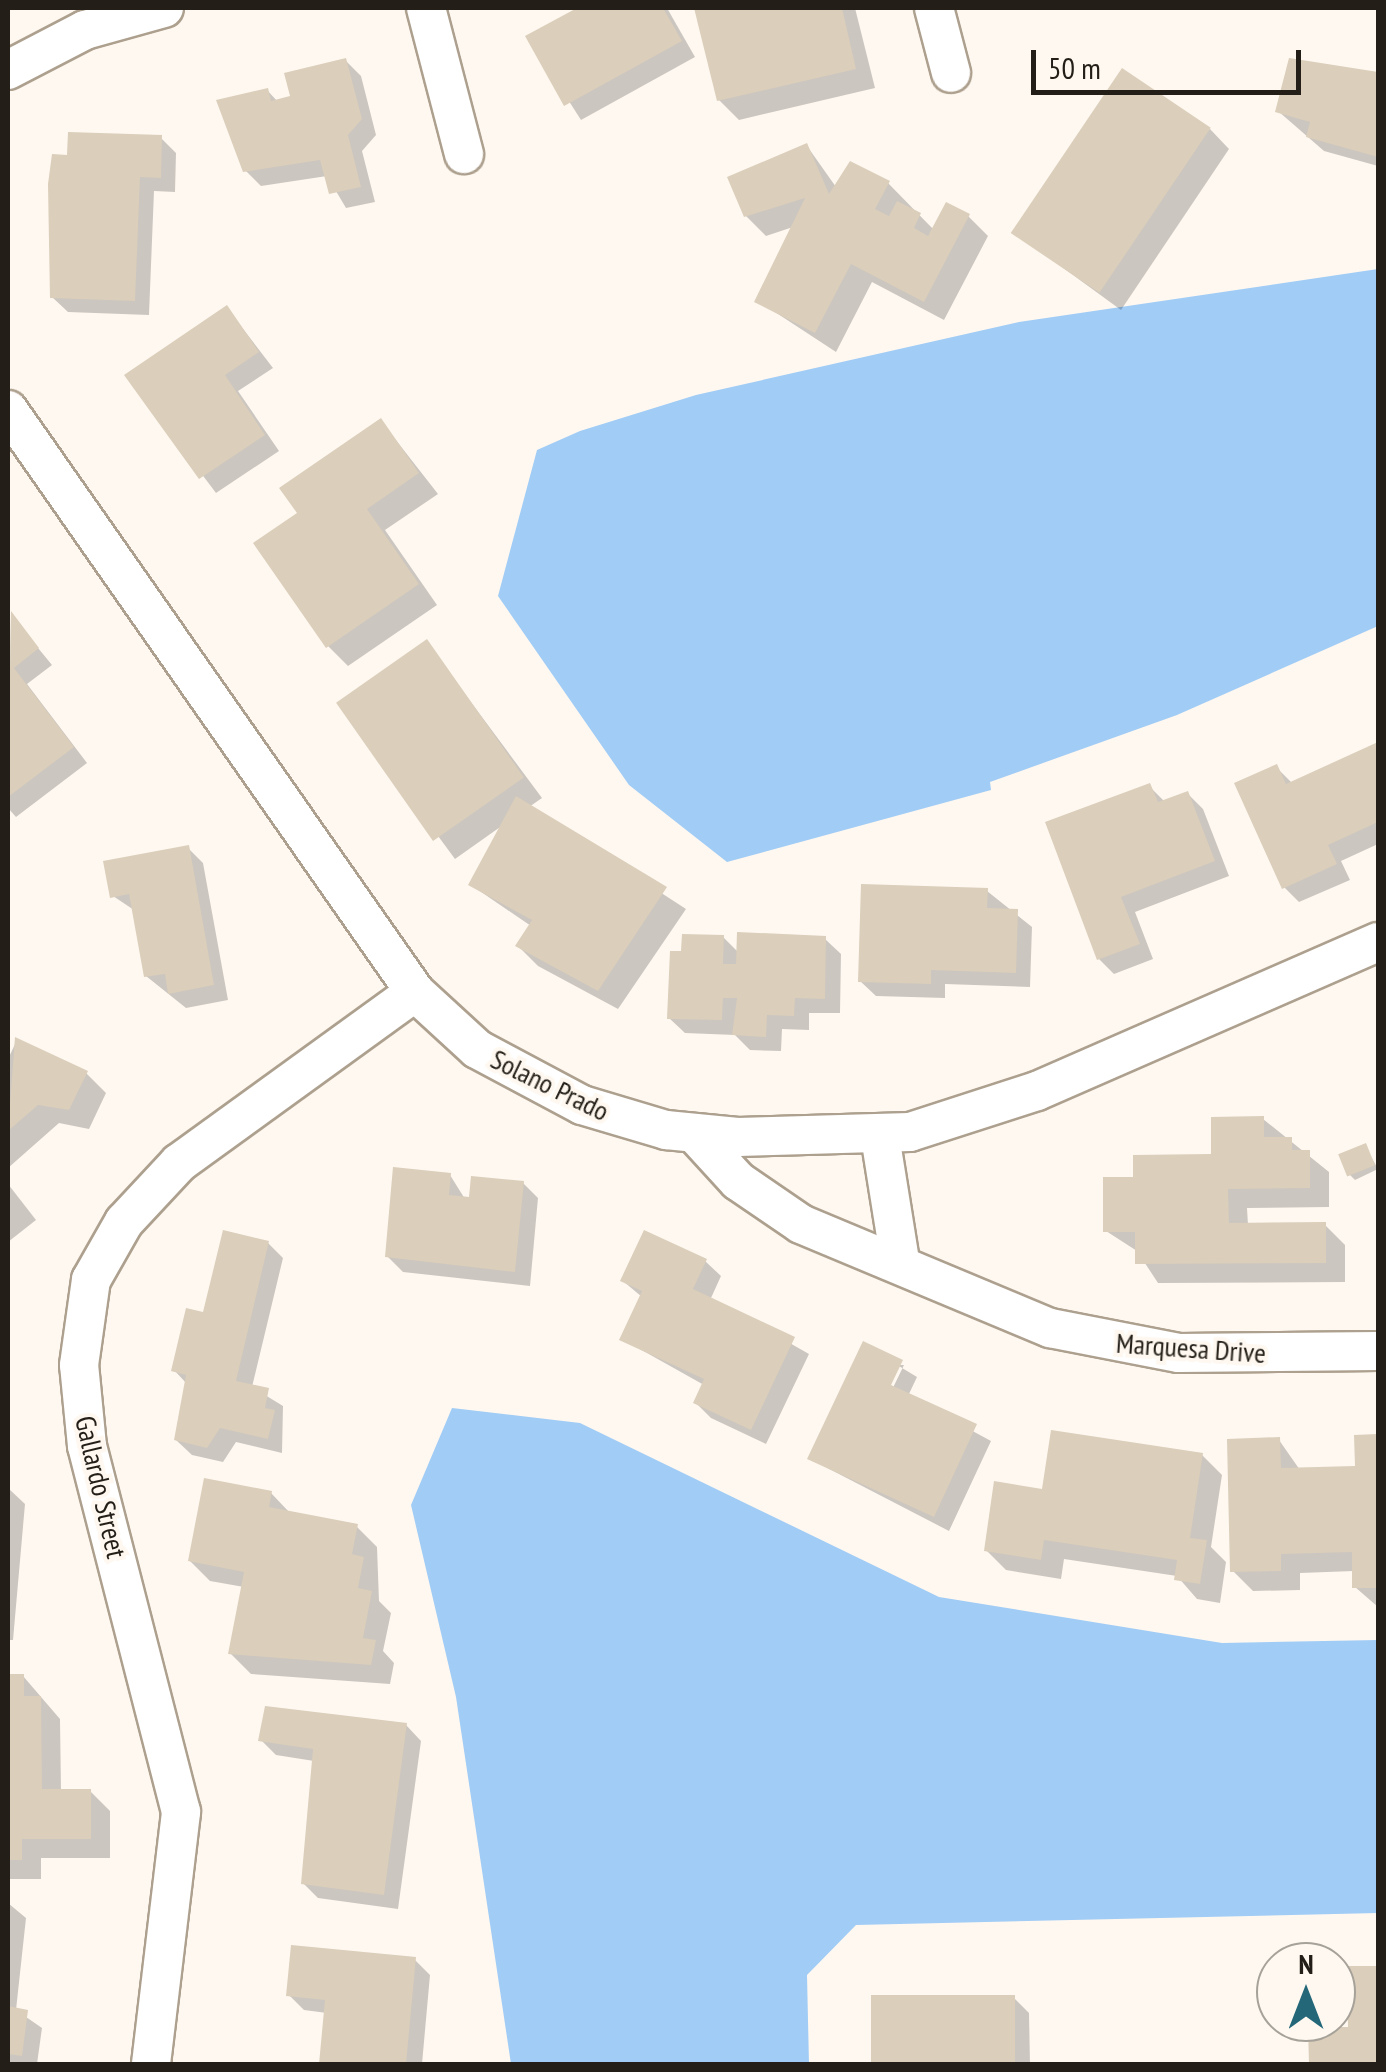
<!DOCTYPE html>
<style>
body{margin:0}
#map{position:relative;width:1386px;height:2072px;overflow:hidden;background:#fef8f0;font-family:"PT Sans Narrow",sans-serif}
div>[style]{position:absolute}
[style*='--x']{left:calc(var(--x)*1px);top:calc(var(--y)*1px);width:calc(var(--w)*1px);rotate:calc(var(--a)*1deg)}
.water>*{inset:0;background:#a1ccf6}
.shadow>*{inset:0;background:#0003}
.building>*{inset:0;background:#dbceba;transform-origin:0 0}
.roads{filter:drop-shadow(2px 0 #ada08e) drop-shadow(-2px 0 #ada08e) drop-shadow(0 2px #ada08e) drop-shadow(0 -2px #ada08e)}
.minor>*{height:38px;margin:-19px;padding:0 19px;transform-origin:19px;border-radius:19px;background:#fff}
span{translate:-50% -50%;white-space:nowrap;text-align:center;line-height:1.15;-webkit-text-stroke:8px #fef8f0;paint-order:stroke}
.street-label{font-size:28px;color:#231e17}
.frame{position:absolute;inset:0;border:10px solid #231e17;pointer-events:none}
.north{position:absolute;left:1256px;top:1942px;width:100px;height:100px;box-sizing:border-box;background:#fef8f0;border:2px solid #a6a199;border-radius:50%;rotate:0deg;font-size:28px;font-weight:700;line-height:40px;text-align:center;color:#231e17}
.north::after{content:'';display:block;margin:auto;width:35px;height:45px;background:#246779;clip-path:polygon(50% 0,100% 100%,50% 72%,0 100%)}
.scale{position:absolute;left:1031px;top:50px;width:270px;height:45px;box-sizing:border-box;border:5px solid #231e17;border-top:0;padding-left:12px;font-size:30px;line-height:35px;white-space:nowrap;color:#231e17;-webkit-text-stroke:8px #fef8f0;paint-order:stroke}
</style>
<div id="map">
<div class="water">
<i style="clip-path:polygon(1378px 269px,1378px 626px,1177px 715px,990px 782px,991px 790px,727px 862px,629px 785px,498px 596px,537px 450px,580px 431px,696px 395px,1019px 322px)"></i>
<i style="clip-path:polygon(452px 1408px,580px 1423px,939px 1597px,1222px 1643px,1378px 1640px,1378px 1913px,856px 1925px,807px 1975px,809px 2064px,511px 2064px,456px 1697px,411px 1505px)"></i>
</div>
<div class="shadow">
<i style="clip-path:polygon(582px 8px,667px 8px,695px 57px,581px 120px,528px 37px)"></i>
<i style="clip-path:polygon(697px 8px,855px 8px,875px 88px,739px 120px,719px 100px)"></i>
<i style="clip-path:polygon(346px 61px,361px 76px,376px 135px,362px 151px,375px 202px,346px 208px,327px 176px,261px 186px,245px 170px,267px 90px,278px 102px,293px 98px)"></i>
<i style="clip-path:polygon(1291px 61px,1378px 78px,1378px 166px,1324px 151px,1278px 111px)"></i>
<i style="clip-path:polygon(1210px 129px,1229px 149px,1121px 310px,1014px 232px)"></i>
<i style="clip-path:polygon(161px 138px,176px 153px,175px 192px,154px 191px,149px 315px,68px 312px,52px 297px)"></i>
<i style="clip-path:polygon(807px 146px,836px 187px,888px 183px,934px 230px,968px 216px,988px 236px,944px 320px,872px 282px,836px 352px,758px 301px,793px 227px,766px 236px,746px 216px)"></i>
<i style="clip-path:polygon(227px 308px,273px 368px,238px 391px,279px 451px,216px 493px,127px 375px)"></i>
<i style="clip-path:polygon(381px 421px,438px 494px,385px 530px,437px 605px,348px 666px,328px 646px,300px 514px)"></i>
<i style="clip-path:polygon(11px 615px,52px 665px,27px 684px,87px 763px,16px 817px,8px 808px)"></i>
<i style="clip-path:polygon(427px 643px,542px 798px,529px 807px,686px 909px,618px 1009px,538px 966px,518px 946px,531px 926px,471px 885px,503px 825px,455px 859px,340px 703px)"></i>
<i style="clip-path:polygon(1378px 744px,1378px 844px,1341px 861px,1350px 880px,1299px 902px,1284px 887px,1276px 767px,1292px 783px)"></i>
<i style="clip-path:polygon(1149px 786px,1165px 802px,1188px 794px,1203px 809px,1229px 876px,1135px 912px,1153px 959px,1114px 974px,1099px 959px)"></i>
<i style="clip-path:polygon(188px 848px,203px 863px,228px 1000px,186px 1008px,146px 976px,134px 910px,113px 896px)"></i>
<i style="clip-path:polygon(987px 891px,1032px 927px,1030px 987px,945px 984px,945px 998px,876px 996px,860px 981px)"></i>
<i style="clip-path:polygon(723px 937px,739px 953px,825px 939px,841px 954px,840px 1013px,809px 1013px,809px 1030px,782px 1029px,781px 1051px,750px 1050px,735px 1035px,685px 1033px,669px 1018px,683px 954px)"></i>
<i style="clip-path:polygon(17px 1040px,86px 1073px,106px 1093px,89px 1129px,59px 1123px,8px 1168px,8px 1059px)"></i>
<i style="clip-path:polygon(1263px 1119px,1329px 1172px,1329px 1207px,1247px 1208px,1248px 1225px,1325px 1225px,1345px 1245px,1345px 1282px,1158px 1283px,1137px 1251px,1106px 1231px,1136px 1180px,1214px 1157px)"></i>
<i style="clip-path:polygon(1365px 1146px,1378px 1169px,1355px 1180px,1350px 1175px)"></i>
<i style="clip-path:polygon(450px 1175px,465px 1199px,523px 1183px,538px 1198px,530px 1286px,403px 1272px,387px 1256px)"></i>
<i style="clip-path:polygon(8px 1184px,36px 1220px,8px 1242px)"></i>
<i style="clip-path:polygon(268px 1243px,283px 1258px,252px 1387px,283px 1406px,282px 1453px,236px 1442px,223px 1462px,192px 1455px,176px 1440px,187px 1384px,174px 1370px)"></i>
<i style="clip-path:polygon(705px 1261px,721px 1276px,711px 1298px,809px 1354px,766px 1444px,711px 1418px,696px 1403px,704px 1385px,622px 1339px,642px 1297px,623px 1281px)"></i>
<i style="clip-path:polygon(evenodd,864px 1345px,917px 1377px,908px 1396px,991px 1441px,949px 1531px,810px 1459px,864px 1345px,898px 1365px,904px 1365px,888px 1398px,884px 1396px,898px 1365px)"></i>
<i style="clip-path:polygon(1357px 1437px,1378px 1437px,1378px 1607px,1355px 1587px,1354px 1571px,1300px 1573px,1300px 1590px,1253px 1591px,1233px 1571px,1279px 1440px,1300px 1470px,1358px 1468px)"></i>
<i style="clip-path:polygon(1202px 1455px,1222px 1475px,1211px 1547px,1226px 1562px,1220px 1603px,1197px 1599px,1177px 1576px,1064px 1559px,1061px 1579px,1006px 1570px,986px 1550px,1044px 1491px)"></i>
<i style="clip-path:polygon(8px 1488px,25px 1504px,13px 1640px,8px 1640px)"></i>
<i style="clip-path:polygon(271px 1493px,291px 1514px,357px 1527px,377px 1547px,379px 1601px,391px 1613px,383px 1651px,394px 1663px,390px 1684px,251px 1674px,231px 1654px,244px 1587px,210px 1581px,190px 1561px)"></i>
<i style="clip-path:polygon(8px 1676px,23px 1676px,60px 1719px,61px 1791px,90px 1791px,110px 1811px,110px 1858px,41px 1858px,41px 1879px,8px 1879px)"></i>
<i style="clip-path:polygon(406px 1725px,421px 1741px,398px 1909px,318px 1898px,303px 1883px,314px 1761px,276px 1755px,261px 1740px)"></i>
<i style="clip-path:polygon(8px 1903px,26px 1918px,16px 2010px,42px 2028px,37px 2064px,8px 2064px)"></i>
<i style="clip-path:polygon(415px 1960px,430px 1975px,422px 2064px,321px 2064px,327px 2013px,304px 2010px,289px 1995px)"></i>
<i style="clip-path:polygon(1378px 1968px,1378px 2064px,1312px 2064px,1311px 2030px,1351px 2029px,1350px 1969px)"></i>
<i style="clip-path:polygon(1014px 1998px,1029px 2013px,1030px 2064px,874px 2064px,874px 1999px)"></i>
</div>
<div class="building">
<i style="clip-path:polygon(577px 8px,663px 8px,682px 41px,564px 106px,525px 36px)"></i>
<i style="clip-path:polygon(694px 8px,842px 8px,856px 69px,717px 101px)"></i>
<i style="clip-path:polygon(346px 58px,362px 119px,348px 135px,361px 187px,329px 194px,320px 160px,243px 172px,216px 100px,268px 88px,271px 101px,290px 96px,284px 73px)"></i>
<i style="clip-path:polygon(1289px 58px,1378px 72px,1378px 157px,1306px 137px,1310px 122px,1275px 112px)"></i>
<i style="left:1122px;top:68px;width:107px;height:199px;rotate:34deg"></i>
<i style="clip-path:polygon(68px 132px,162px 135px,161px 178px,140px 177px,135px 301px,50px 298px,48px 184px,52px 154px,67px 155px)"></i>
<i style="clip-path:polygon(807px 143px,829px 194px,850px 161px,890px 181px,875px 209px,889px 216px,897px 201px,921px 213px,914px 228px,928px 236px,946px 202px,970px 214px,924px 302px,851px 264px,815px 333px,754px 302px,805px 198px,744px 217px,727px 177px)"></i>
<i style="clip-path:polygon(227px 305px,259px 352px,225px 375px,265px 435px,199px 479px,124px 375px)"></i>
<i style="clip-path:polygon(381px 418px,419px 473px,367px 509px,419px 584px,326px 648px,253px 543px,297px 513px,279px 488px)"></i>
<i style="clip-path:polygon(11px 611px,39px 648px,14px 668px,74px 747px,8px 797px)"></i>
<i style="left:427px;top:639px;width:169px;height:111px;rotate:55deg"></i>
<i style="clip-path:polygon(1378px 742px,1378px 822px,1328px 845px,1337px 864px,1282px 889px,1234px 783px,1277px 764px,1286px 784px)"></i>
<i style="clip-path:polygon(1150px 783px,1158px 802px,1188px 791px,1215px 861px,1121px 897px,1140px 944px,1097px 960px,1045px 822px)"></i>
<i style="clip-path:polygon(516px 796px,667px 887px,598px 991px,515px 946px,532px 920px,468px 885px)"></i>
<i style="clip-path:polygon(189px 845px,214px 985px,168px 994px,165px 974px,144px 977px,129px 894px,110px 898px,103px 861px)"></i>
<i style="clip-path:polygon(861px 884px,988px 888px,987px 908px,1018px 909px,1016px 973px,931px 970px,931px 984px,858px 982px)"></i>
<i style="clip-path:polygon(737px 932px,826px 936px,825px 999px,795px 998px,794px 1016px,767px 1015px,766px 1037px,732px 1035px,737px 998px,723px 998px,722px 1020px,667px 1019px,670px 951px,681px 951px,682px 934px,724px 935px,723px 964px,736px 964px)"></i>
<i style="clip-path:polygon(15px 1037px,88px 1071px,69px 1110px,38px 1105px,8px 1131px)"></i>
<i style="clip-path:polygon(1264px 1116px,1264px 1137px,1292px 1137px,1292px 1150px,1310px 1150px,1310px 1188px,1228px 1189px,1229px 1223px,1326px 1222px,1326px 1263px,1135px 1264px,1135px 1232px,1103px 1232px,1103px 1177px,1133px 1177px,1133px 1155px,1211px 1154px,1211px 1117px)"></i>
<i style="left:1366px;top:1143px;width:24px;height:30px;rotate:68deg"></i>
<i style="clip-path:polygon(393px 1167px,451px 1173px,449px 1195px,469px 1197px,471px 1176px,524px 1181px,515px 1272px,385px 1257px)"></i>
<i style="clip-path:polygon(223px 1230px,269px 1241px,236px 1381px,269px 1388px,265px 1408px,275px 1410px,268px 1439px,220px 1428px,207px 1448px,174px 1440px,186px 1375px,171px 1371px,186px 1308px,203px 1312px)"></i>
<i style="clip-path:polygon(644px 1230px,707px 1259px,693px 1289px,795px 1337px,751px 1430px,693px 1403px,704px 1379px,619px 1340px,642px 1291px,620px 1281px)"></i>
<i style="clip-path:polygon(863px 1341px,903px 1360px,891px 1385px,977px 1424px,934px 1517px,807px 1459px)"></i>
<i style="clip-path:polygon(1051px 1430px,1203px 1453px,1190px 1538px,1207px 1540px,1200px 1584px,1174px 1580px,1177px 1560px,1044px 1540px,1041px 1560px,984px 1551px,994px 1481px,1042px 1489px)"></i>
<i style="clip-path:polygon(1378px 1434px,1378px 1588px,1352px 1588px,1352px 1552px,1281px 1554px,1281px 1571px,1230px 1572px,1227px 1439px,1280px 1437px,1281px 1468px,1355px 1466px,1354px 1435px)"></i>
<i style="clip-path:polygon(204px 1478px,272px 1491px,269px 1507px,358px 1524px,352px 1554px,364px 1557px,358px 1588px,372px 1591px,363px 1638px,376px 1640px,371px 1665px,228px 1654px,244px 1572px,188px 1561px)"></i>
<i style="clip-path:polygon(8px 1674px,24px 1674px,24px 1696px,41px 1696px,42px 1789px,91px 1789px,91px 1839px,22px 1839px,22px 1860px,8px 1860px)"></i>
<i style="clip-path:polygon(265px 1706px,407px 1723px,384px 1895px,301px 1884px,313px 1749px,258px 1741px)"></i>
<i style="clip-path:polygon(291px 1945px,416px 1957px,406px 2064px,319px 2064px,325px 2000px,286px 1996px)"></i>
<i style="clip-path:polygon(1347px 1966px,1378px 1966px,1378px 2064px,1309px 2064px,1308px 2027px,1348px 2027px)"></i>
<i style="left:1015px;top:1995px;width:69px;height:144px;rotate:90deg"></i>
<i style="clip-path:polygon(8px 2006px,28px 2010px,22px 2056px,8px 2054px)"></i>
</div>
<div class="roads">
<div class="minor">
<i style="--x:426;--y:8;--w:151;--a:75.4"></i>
<i style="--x:934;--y:8;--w:67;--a:75.3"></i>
<i style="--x:8;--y:70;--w:87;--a:-27.5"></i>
<i style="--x:85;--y:30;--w:82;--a:-15.6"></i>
<i style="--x:8;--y:410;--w:710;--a:55.03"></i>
<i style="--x:415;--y:992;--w:84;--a:42.6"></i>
<i style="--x:477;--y:1049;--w:119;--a:28.1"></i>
<i style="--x:582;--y:1105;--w:88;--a:16.6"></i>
<i style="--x:666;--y:1130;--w:72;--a:5.6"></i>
<i style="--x:738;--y:1137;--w:172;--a:-1.7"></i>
<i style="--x:910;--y:1132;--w:133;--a:-17.9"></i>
<i style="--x:1037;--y:1091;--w:372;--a:-23.6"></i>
<i style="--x:694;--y:1133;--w:65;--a:47.5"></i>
<i style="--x:738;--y:1181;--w:76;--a:34.3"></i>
<i style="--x:801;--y:1224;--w:270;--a:22.7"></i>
<i style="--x:1050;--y:1328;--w:131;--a:11"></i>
<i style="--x:1179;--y:1353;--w:199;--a:-0.6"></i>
<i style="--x:880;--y:1136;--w:127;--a:80.9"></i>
<i style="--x:151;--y:2064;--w:254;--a:-83.2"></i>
<i style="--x:181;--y:1812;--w:378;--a:-104.4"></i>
<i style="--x:87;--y:1446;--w:81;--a:-95.6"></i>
<i style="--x:79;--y:1365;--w:86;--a:-82"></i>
<i style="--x:91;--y:1280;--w:67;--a:-60.4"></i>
<i style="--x:124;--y:1222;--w:81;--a:-47"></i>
<i style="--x:179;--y:1163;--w:291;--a:-35.9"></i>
</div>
</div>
<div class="street-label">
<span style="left:550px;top:1085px;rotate:26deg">Solano Prado</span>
<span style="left:1191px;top:1348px;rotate:4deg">Marquesa Drive</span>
<span style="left:101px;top:1487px;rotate:77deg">Gallardo Street</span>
</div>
<div class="frame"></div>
<div class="north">N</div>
<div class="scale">50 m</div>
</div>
